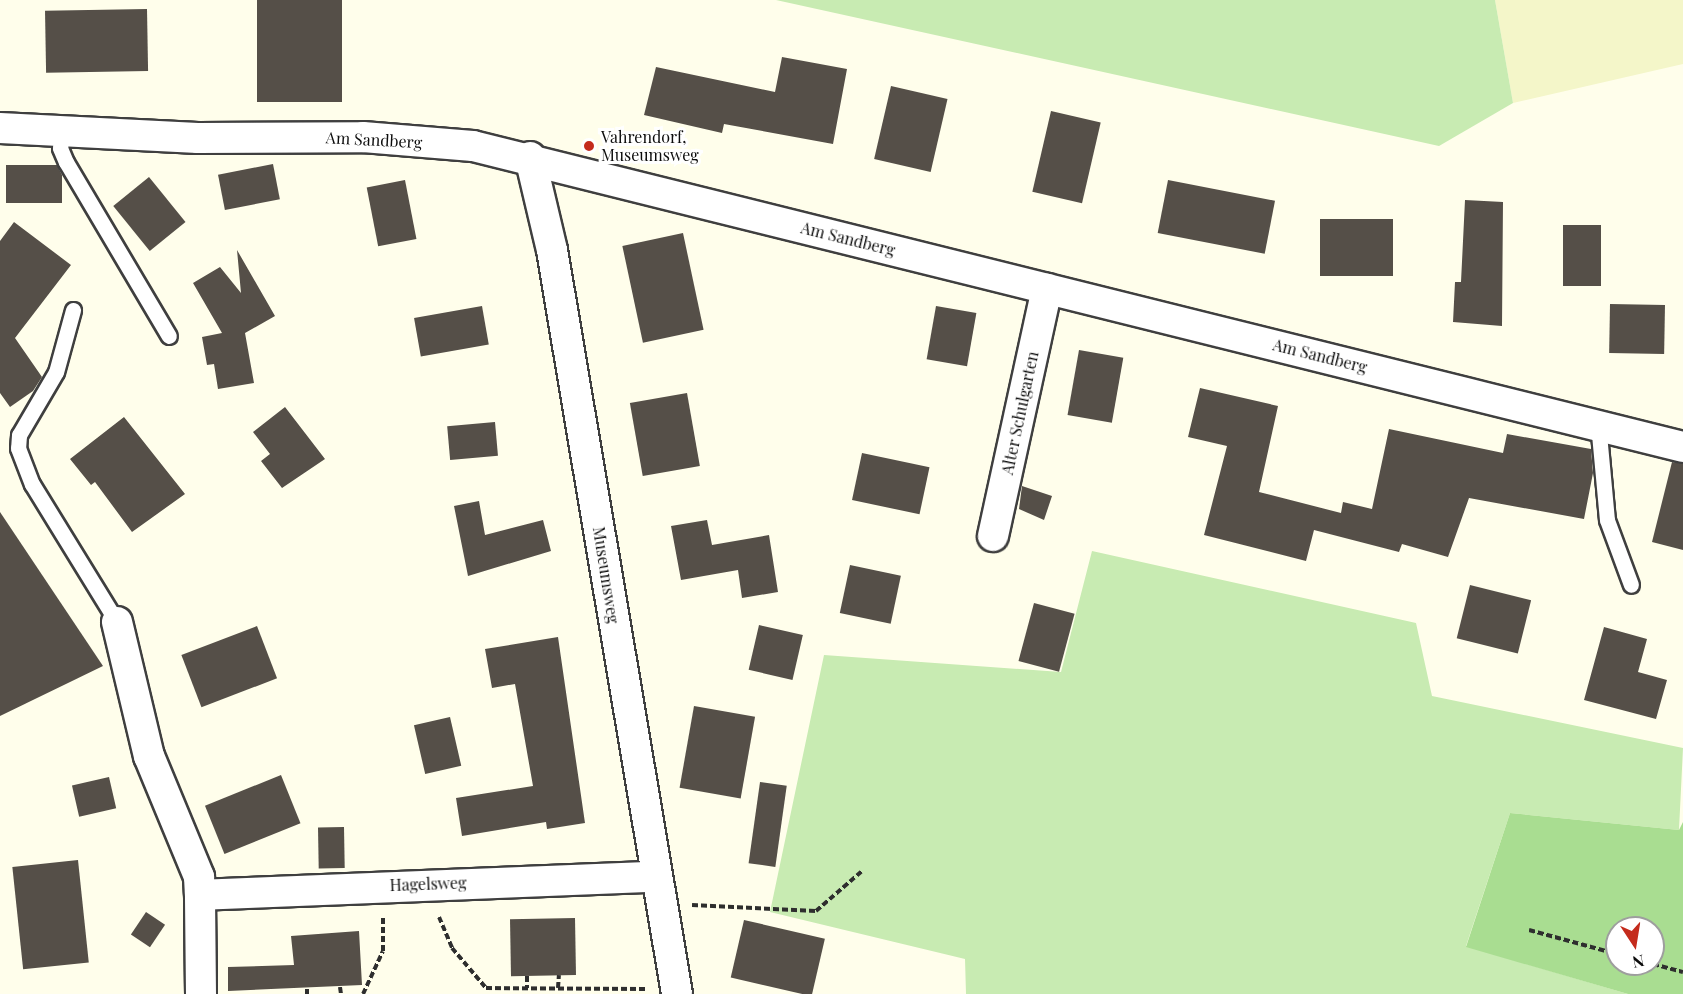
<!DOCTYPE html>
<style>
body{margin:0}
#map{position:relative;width:1683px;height:994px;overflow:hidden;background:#fffeeb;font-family:"Playfair Display",serif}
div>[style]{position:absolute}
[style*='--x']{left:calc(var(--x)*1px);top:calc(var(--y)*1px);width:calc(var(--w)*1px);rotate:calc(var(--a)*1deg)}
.farmland>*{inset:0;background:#f4f6c9}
.green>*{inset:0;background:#c8ebb2}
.forest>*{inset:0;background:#a9dd91}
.building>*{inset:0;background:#554f48;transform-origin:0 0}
.path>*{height:4px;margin-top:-2px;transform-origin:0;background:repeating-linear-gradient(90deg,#2e2e2e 0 6px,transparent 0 9px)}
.roads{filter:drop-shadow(2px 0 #3f3f3f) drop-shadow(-2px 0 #3f3f3f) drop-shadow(0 2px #3f3f3f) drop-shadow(0 -2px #3f3f3f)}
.lane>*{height:15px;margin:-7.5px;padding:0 7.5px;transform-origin:7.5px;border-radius:7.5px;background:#fff}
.street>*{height:30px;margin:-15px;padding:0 15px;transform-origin:15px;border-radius:15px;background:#fff}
.dots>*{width:16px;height:16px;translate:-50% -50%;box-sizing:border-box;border:3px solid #fff;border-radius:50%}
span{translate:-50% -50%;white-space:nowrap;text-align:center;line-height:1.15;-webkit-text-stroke:6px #fff;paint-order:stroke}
.poi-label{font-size:16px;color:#0c0c0c}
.left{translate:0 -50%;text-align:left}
.street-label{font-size:16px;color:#0c0c0c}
.north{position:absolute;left:1605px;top:916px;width:60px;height:60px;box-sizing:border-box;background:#fff;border:2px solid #9e9e9e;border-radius:50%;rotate:168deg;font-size:16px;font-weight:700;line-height:24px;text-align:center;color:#0c0c0c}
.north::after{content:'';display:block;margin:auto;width:21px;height:27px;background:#c42b1c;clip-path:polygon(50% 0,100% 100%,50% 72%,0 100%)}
</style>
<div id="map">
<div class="farmland">
<i style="clip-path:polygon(1495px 0,1683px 0,1683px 64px,1513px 103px)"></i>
</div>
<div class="green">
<i style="clip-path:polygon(776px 0,1495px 0,1513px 103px,1439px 146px)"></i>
<i style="clip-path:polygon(1092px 551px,1416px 623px,1432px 696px,1683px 748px,1679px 830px,1510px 813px,1466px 946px,1628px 994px,966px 994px,965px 959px,770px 912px,824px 655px,1061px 672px)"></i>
</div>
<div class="forest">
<i style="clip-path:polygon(evenodd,1510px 813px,1679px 830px,1683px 822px,1683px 994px,1628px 994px,1466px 947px,1510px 813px,1617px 928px,1653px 928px,1653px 964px,1617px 964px,1617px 928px)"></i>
</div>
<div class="building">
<i style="left:257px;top:0;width:85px;height:102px"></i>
<i style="left:147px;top:9px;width:62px;height:102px;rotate:89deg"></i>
<i style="clip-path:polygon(782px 57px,847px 69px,833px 144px,724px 124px,722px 133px,644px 115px,656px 67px,775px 92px)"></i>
<i style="left:891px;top:86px;width:58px;height:75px;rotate:13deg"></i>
<i style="left:1051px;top:111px;width:51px;height:83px;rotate:13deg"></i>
<i style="left:273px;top:164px;width:36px;height:56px;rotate:79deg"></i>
<i style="clip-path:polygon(6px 165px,57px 165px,62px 175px,62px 203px,6px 203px)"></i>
<i style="left:149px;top:177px;width:58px;height:46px;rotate:51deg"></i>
<i style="left:405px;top:180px;width:60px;height:39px;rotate:79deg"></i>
<i style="left:1168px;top:180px;width:109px;height:54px;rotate:11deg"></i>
<i style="clip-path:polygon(1465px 200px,1503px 202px,1502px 326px,1453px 322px,1455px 282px,1461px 282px)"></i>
<i style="left:1320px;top:219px;width:73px;height:57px"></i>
<i style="clip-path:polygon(14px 222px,71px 265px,15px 338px,42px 377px,33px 391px,10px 407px,0 393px,0 241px)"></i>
<i style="left:1563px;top:225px;width:38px;height:61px"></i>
<i style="left:683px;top:233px;width:99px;height:62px;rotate:78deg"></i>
<i style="clip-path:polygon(237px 250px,275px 316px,245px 333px,254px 383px,218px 389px,214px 364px,207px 365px,202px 337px,222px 333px,193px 283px,220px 267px,241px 293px)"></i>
<i style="left:1610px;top:304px;width:55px;height:49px;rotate:1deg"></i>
<i style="left:482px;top:306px;width:39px;height:69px;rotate:80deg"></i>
<i style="left:936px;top:306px;width:41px;height:54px;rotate:10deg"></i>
<i style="left:1079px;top:350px;width:45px;height:66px;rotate:10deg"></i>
<i style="clip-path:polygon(1200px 388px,1278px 406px,1259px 492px,1341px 513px,1343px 502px,1372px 509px,1389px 429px,1503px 453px,1507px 434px,1591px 449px,1593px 473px,1584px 519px,1469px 498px,1448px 557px,1402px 544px,1399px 552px,1314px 530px,1306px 561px,1204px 535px,1227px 446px,1188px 437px)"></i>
<i style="left:687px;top:393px;width:74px;height:58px;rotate:80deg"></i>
<i style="clip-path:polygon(285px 407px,325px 459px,282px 488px,261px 461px,270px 454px,253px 432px)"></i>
<i style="clip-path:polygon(124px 417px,185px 494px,132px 532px,95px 482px,91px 485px,70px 459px)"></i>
<i style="left:495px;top:422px;width:34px;height:48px;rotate:85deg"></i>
<i style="left:862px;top:453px;width:69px;height:48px;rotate:12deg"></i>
<i style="clip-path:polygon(1672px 462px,1683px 464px,1683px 550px,1652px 542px)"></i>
<i style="clip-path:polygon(1022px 486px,1052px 496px,1044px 520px,1019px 509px)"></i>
<i style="clip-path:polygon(479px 501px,485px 535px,543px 520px,551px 551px,468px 576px,454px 506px)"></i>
<i style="clip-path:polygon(0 512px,103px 666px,0 716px)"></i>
<i style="clip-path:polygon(707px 520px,712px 545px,769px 535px,778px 592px,742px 598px,738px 570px,681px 580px,671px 526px)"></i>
<i style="left:850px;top:565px;width:52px;height:49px;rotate:12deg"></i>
<i style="left:1470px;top:585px;width:63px;height:55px;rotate:14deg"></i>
<i style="left:1034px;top:603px;width:42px;height:60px;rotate:15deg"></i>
<i style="left:759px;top:625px;width:45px;height:46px;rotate:13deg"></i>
<i style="left:257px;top:626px;width:56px;height:81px;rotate:69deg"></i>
<i style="clip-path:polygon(1604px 627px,1647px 639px,1638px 672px,1667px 680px,1656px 719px,1584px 700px)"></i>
<i style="clip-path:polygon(558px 637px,585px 823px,547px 829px,546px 822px,462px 836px,456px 798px,533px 786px,515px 684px,492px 688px,485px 649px)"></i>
<i style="left:694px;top:706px;width:62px;height:83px;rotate:10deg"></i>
<i style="left:450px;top:717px;width:50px;height:37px;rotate:77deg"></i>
<i style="left:281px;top:775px;width:52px;height:82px;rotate:68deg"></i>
<i style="left:109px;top:777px;width:32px;height:38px;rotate:77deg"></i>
<i style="left:760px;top:782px;width:27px;height:82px;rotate:8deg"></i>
<i style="left:344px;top:827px;width:41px;height:26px;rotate:89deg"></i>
<i style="left:78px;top:860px;width:103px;height:66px;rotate:84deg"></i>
<i style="left:146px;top:912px;width:23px;height:27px;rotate:34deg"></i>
<i style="left:575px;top:918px;width:57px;height:65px;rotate:89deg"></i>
<i style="left:744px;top:920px;width:83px;height:59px;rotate:13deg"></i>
<i style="clip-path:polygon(359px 931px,362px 985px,228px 991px,228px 967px,294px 965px,291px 936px)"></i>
</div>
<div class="path">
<i style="--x:692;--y:905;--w:124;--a:2.8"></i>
<i style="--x:816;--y:911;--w:61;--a:-41"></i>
<i style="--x:439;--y:917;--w:34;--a:67"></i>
<i style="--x:452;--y:948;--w:52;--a:49.6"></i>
<i style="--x:486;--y:988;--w:160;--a:0.4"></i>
<i style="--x:1529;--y:930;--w:91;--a:15.3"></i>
<i style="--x:1653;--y:964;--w:31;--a:15"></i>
<i style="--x:527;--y:976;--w:12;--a:90"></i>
<i style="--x:340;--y:987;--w:7;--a:82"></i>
<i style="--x:558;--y:988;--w:13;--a:-86"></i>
<i style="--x:307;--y:989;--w:5;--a:90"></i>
<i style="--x:363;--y:994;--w:47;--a:-65.1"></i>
<i style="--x:383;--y:951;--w:35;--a:-90"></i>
</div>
<div class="roads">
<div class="lane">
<i style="--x:62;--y:132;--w:16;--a:97"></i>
<i style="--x:60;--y:148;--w:15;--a:67"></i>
<i style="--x:66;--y:162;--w:202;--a:59.4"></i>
<i style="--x:73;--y:310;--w:64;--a:105.3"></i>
<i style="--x:56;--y:372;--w:73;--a:120.4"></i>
<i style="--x:19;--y:435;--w:13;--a:94"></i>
<i style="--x:18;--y:448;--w:39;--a:69"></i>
<i style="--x:32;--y:484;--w:162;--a:58.4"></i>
<i style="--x:1598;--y:423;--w:97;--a:84.7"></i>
<i style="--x:1607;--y:520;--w:69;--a:69.7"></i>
</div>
<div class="street">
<i style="--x:0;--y:128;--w:198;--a:2.9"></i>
<i style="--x:198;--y:138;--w:165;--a:-0.3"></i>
<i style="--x:363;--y:137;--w:110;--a:4.7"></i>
<i style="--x:473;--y:146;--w:1247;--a:13.97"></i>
<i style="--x:530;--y:157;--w:96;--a:76.7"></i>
<i style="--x:552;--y:250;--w:754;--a:80.46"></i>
<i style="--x:993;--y:536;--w:253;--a:-77.7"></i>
<i style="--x:117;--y:622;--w:138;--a:76.6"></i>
<i style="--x:149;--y:756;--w:131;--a:67.5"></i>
<i style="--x:199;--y:877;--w:18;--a:87"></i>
<i style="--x:201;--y:994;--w:99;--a:-90.6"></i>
<i style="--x:200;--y:895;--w:457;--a:-2.3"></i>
</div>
</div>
<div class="dots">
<i style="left:589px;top:146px;background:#c42b1c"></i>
</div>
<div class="poi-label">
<span class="left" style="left:601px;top:146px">Vahrendorf,<br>Museumsweg</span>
</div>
<div class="street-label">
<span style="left:374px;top:140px;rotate:3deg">Am Sandberg</span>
<span style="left:848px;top:239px;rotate:14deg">Am Sandberg</span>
<span style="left:1320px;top:356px;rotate:14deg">Am Sandberg</span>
<span style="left:1020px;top:413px;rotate:-78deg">Alter Schulgarten</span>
<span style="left:606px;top:575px;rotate:81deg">Museumsweg</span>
<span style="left:428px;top:884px;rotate:-2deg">Hagelsweg</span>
</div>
<div class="north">N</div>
</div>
